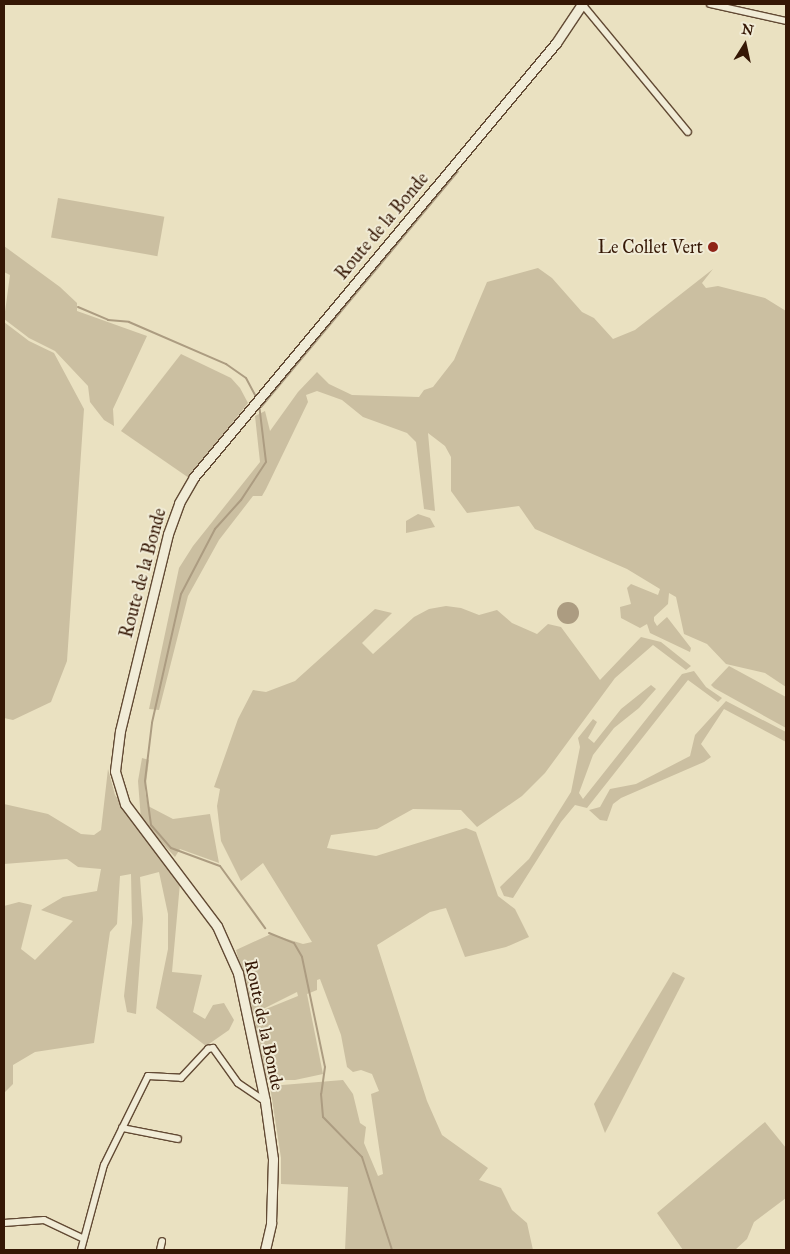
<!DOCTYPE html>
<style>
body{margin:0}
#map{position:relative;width:790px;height:1254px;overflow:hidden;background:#eae1c1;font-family:"IM FELL Great Primer",serif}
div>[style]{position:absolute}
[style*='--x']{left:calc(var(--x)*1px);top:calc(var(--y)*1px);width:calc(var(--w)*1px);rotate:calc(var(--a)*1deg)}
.green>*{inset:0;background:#cbbfa1;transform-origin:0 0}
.water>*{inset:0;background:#ac9c81}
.round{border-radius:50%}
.stream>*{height:2px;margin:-1px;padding:0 1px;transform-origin:1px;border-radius:1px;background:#ac9c81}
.roads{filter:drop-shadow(1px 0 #624a34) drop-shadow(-1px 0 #624a34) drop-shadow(0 1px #624a34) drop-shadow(0 -1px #624a34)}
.minor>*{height:6px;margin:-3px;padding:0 3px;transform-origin:3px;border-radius:3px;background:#f1ecd7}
.secondary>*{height:9px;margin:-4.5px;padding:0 4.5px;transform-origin:4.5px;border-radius:4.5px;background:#f1ecd7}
.dots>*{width:14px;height:14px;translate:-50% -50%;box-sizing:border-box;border:2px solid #f1ecd7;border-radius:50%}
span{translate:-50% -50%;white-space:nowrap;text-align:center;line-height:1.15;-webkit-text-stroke:4px #f1ecd7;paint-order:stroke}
.street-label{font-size:18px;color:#351705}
.poi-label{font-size:18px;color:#351705}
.right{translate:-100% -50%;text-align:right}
.frame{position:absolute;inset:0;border:5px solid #351705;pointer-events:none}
.north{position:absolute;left:720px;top:20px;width:50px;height:50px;-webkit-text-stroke:4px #f1ecd7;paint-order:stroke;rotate:10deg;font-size:14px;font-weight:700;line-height:20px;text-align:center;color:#351705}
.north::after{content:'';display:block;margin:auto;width:18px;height:22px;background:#351705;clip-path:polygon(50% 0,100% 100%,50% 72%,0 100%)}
</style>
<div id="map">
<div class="green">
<i style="left:58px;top:198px;width:108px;height:40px;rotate:10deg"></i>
<i style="clip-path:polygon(4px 246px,60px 287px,77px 303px,77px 311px,147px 336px,113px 409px,114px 426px,104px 420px,90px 402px,88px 386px,55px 351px,29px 338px,4px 319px,10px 275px,4px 272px)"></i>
<i style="clip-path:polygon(538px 268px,552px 278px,582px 312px,594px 318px,613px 339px,635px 330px,713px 269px,702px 283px,706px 288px,718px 286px,765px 298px,786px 311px,786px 687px,765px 673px,726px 664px,707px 644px,684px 634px,676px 597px,669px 593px,668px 604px,654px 617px,654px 621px,657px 626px,667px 617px,691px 648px,690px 652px,650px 633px,647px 624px,640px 628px,621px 618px,620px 607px,631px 604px,627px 588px,631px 584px,658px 595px,660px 589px,627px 569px,535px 529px,519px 506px,467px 513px,451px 491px,451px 457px,445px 446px,428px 433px,435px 511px,424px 509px,416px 442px,407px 433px,363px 417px,342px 400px,317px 391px,306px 395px,308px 402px,266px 489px,262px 496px,253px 496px,219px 540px,188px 596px,159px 710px,149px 709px,179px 568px,193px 546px,260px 462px,255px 416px,265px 411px,270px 431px,298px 392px,317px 372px,329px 384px,352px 395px,419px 397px,424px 390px,433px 387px,454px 360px,487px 282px)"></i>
<i style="clip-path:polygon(4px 322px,29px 341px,54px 353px,84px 409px,67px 661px,51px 702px,13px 720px,4px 718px)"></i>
<i style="clip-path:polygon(181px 354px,231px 378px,240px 388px,248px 403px,189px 478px,121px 431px)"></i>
<i style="clip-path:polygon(418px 514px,430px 518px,435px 527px,406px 533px,406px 521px)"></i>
<i style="clip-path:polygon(446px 606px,461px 608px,479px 615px,497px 610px,512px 623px,537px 634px,548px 624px,561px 627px,600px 680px,641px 637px,661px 642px,691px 666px,686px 670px,653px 645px,615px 678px,545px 773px,522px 796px,477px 827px,461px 810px,413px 809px,377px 829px,331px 835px,327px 848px,376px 856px,466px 828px,476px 832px,498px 896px,515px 909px,529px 937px,506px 947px,465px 957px,446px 908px,430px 912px,377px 945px,427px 1101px,442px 1135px,488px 1168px,479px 1180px,501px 1188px,512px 1210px,527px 1223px,533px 1250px,345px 1250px,348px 1187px,281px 1184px,281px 1158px,270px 1086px,343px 1080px,353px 1094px,360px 1123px,366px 1127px,364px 1143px,378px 1176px,383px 1174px,371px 1094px,379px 1091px,372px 1074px,361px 1070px,353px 1072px,347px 1067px,341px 1035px,320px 979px,317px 980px,317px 990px,307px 994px,323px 1074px,295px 1080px,265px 1080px,254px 1022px,266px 1009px,298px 996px,297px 992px,253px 1014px,236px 950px,271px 934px,303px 944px,312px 942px,263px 863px,241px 881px,221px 841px,217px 806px,220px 789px,214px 787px,238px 719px,253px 690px,266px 692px,295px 681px,375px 609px,392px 613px,362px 643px,373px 654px,414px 617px,429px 609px)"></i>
<i style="clip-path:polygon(729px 666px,786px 697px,786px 728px,714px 688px,711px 685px)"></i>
<i style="clip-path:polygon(694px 671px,706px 687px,722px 698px,718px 702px,688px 680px,587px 808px,575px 805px,561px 822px,513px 898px,504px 896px,500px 887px,529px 859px,571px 792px,580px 747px,578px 738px,593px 719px,597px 722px,588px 738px,594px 743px,621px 709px,651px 685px,656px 689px,639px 708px,614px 728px,593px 755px,579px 793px,583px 799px,682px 674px)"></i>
<i style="clip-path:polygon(726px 701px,786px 732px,786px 742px,724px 709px,701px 744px,711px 757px,704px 762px,621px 798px,613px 804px,607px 821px,600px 820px,589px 810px,600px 807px,610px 789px,636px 784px,690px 756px,695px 735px)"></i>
<i style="clip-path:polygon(142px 758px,149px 760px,145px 791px,148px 806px,173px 819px,210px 814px,219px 863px,180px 849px,175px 857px,141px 820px,138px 781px)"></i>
<i style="clip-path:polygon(108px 769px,115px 795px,180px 883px,172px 972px,202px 975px,193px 1012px,205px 1019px,213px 1005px,224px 1003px,234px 1020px,229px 1030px,206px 1046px,156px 1008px,168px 949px,168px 914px,159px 872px,140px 877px,143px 919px,136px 1014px,127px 1012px,124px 996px,132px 923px,131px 874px,120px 876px,117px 924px,110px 932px,94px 1043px,35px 1052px,13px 1065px,13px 1084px,4px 1093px,4px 906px,19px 902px,32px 905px,21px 949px,35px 960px,73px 921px,41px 910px,63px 897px,97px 891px,101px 869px,78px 867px,67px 859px,4px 864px,4px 804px,48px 814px,81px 834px,94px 835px,101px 830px)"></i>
<i style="clip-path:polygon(673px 972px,685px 978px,605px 1133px,594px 1104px)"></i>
<i style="clip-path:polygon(765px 1122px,786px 1148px,786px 1198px,754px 1222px,747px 1239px,735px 1250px,683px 1250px,657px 1213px)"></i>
</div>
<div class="water">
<i class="round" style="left:557px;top:602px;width:22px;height:22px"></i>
</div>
<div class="stream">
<i style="--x:78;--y:307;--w:33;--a:23"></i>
<i style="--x:108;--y:320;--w:21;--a:5"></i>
<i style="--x:129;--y:322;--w:106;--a:23.4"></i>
<i style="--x:226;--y:364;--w:24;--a:35"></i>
<i style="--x:246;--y:378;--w:21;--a:62"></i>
<i style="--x:259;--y:404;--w:58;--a:83.1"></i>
<i style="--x:266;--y:462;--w:45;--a:123.3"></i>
<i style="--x:241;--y:500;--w:39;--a:132"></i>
<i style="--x:215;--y:529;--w:73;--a:117.6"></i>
<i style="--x:181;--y:594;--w:132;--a:102.7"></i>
<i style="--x:152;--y:723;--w:58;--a:96.9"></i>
<i style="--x:145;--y:781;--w:44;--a:82.2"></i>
<i style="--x:151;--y:825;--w:30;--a:49"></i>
<i style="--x:171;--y:848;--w:52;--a:20.2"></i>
<i style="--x:220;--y:866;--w:77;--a:54"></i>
<i style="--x:261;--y:407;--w:307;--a:-50.1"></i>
<i style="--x:269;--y:933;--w:27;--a:22"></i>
<i style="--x:294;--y:943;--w:16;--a:60"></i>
<i style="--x:302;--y:957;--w:112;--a:78.2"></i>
<i style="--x:325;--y:1067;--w:27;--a:98"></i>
<i style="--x:321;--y:1094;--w:23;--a:85"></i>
<i style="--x:323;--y:1117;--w:56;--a:45.7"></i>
<i style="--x:362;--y:1157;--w:98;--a:72.1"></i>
</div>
<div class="roads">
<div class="minor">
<i style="--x:582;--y:4;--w:166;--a:50.4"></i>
<i style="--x:710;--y:4;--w:78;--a:12.6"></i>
<i style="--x:122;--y:1128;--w:57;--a:11.1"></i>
<i style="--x:4;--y:1223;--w:40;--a:-4.3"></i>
<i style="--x:44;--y:1220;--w:42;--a:25.3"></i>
<i style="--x:81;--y:1250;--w:88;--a:-74.9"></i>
<i style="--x:104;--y:1165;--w:99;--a:-63.7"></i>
<i style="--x:148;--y:1076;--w:33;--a:3"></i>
<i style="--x:181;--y:1078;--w:40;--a:-47"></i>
<i style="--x:208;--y:1049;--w:5;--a:-11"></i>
<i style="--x:213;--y:1048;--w:43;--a:54.5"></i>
<i style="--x:238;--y:1083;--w:32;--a:34"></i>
<i style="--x:160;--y:1250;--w:9;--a:-77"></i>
</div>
<div class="secondary">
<i style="--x:265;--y:1250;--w:28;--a:-77"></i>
<i style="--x:271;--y:1223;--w:64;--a:-88.2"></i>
<i style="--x:273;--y:1159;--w:59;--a:-97.9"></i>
<i style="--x:265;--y:1101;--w:131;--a:-101.9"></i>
<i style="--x:238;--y:973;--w:51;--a:-114.1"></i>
<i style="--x:217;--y:926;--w:153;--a:-127"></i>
<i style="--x:125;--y:804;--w:34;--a:-107"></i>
<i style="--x:115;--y:771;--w:40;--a:-82.9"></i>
<i style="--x:120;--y:731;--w:203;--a:-76.3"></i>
<i style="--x:168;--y:534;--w:33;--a:-70"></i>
<i style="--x:179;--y:503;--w:30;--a:-60"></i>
<i style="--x:194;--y:477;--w:565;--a:-50.17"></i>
<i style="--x:556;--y:43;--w:47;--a:-56.3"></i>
</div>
</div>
<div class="dots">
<i style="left:713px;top:247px;background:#8f2418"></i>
</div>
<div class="street-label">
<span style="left:382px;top:226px;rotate:-50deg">Route de la Bonde</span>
<span style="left:143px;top:573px;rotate:-75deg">Route de la Bonde</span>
<span style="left:264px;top:1025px;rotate:78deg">Route de la Bonde</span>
</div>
<div class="poi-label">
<span class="right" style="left:703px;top:247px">Le Collet Vert</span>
</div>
<div class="frame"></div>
<div class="north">N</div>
</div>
